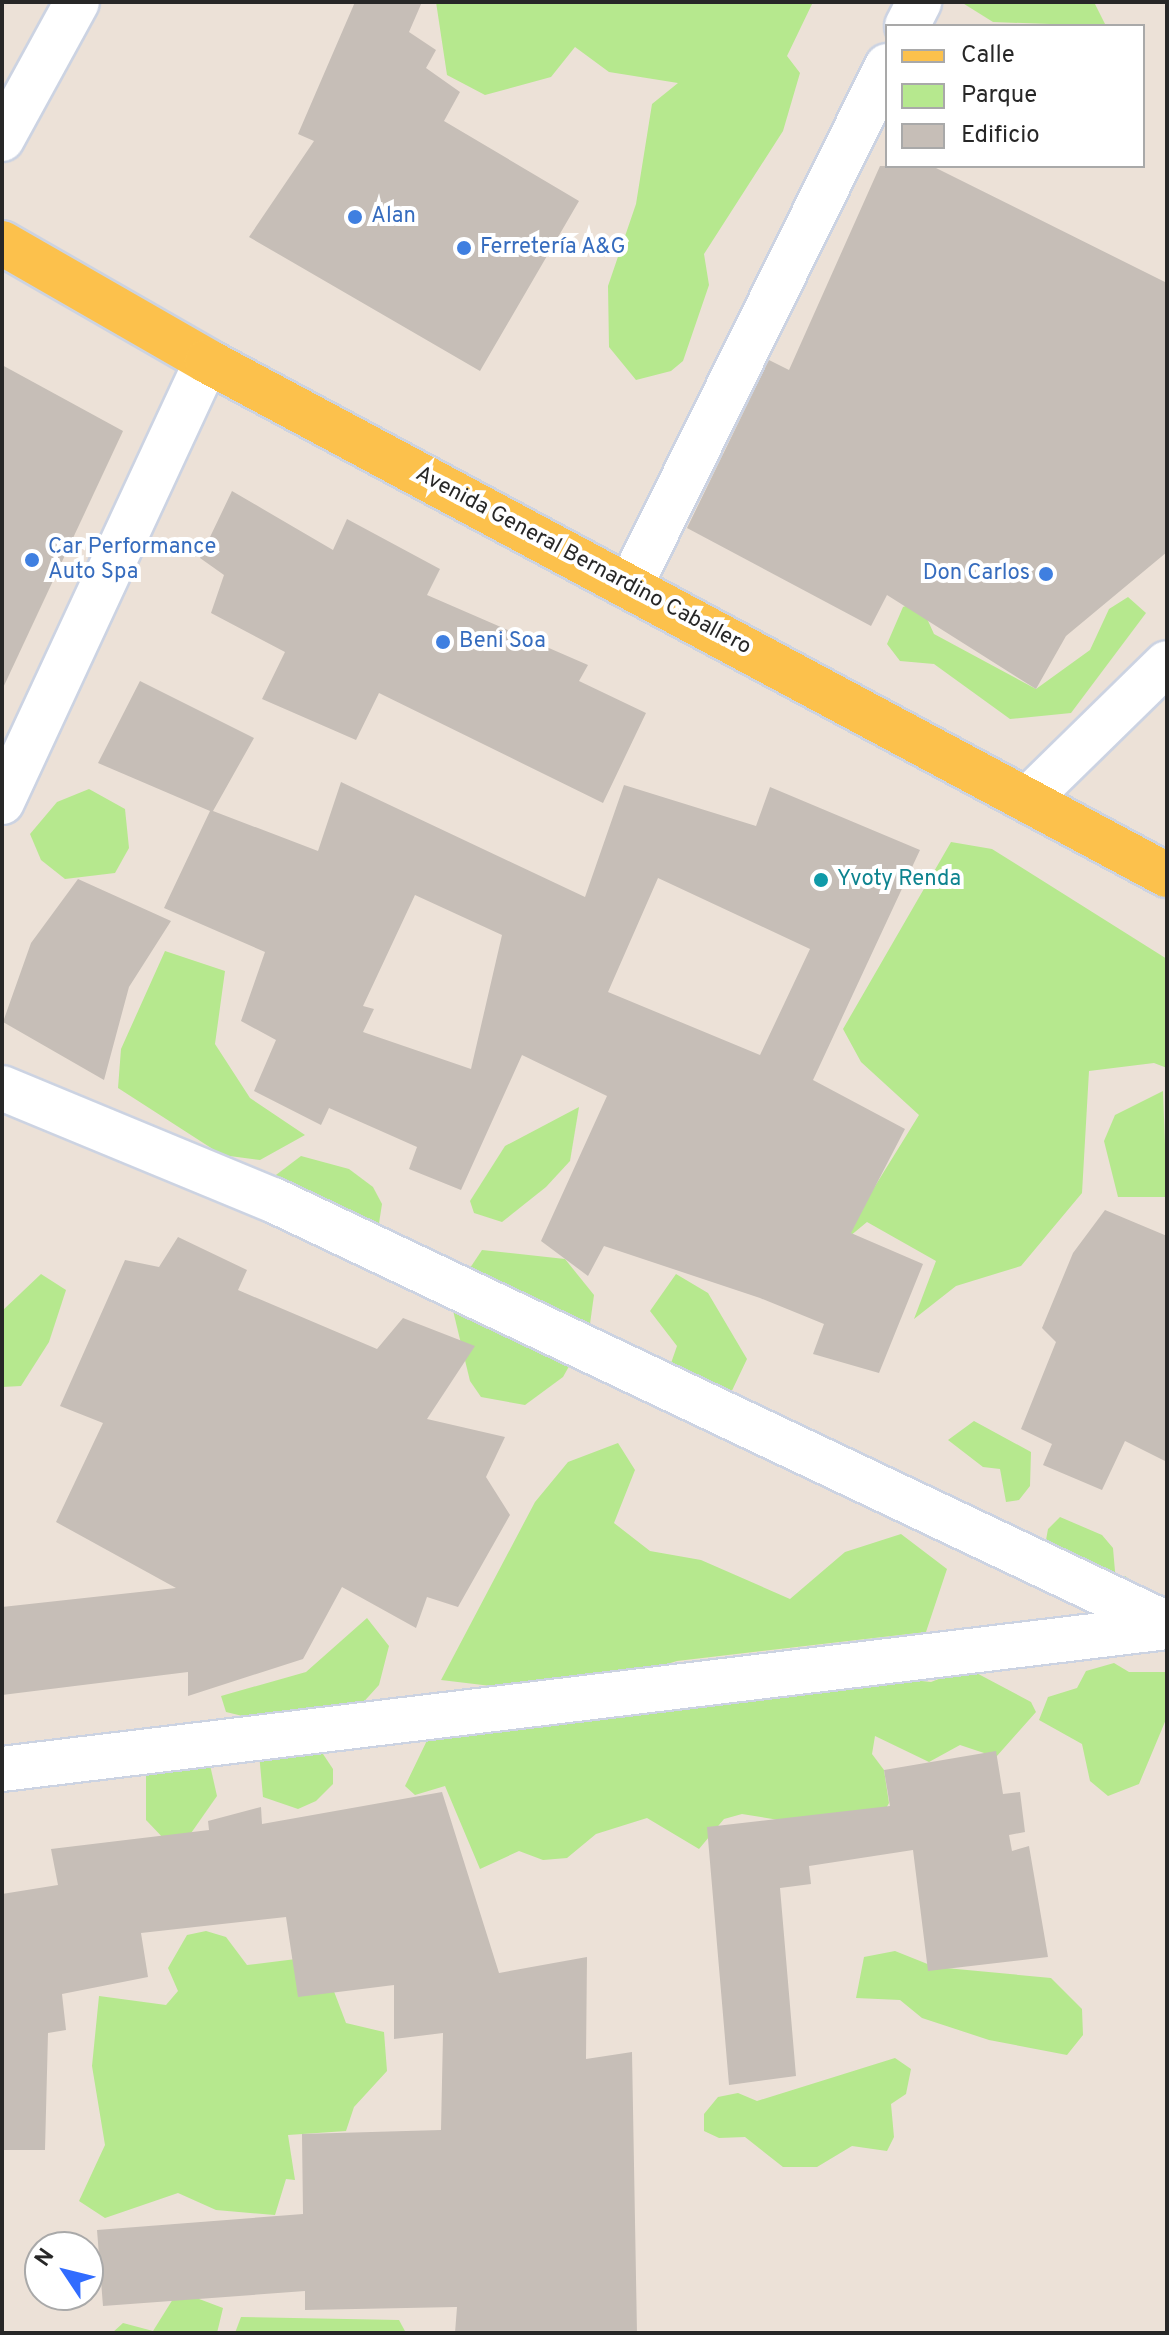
<!DOCTYPE html>
<meta charset="utf-8">
<style>
body{margin:0}
#map{position:relative;width:1169px;height:2335px;overflow:hidden;background:#ece1d7;font-family:Overpass,sans-serif}
div>[style]{position:absolute}
[style*='--x']{left:calc(var(--x)*1px);top:calc(var(--y)*1px);width:calc(var(--w)*1px);rotate:calc(var(--a)*1deg)}
.green>*{inset:0;background:#b6e88e}
.building>*{inset:0;background:#c6beb7}
.roads{filter:drop-shadow(2px 0 #ccd3e2) drop-shadow(-2px 0 #ccd3e2) drop-shadow(0 2px #ccd3e2) drop-shadow(0 -2px #ccd3e2)}
.street>*{height:44px;margin:-22px;padding:0 22px;transform-origin:22px;border-radius:22px;background:#fff}
.primary>*{height:44px;margin:-22px;padding:0 22px;transform-origin:22px;border-radius:22px;background:#fcc14c}
.dots>*{width:22px;height:22px;translate:-50% -50%;box-sizing:border-box;border:4px solid #fff;border-radius:50%}
span{translate:-50% -50%;white-space:nowrap;text-align:center;line-height:1.15;-webkit-text-stroke:8px #fff;paint-order:stroke}
.shop-label{font-size:22px;color:#366cbe}
.left{translate:0 -50%;text-align:left}
.right{translate:-100% -50%;text-align:right}
.street-label{font-size:22px;color:#272727}
.culture-label{font-size:22px;color:#0d838f}
.frame{position:absolute;inset:0;border:4px solid #272727;pointer-events:none}
.legend{position:absolute;left:885px;top:24px;width:260px;height:144px;box-sizing:border-box;background:#fff;border:2px solid #a9a9a9;margin:0;padding:10px 14px;list-style:none;font-size:24px;color:#272727}
.legend li{display:flex;align-items:center;gap:16px;height:40px}
.legend b{width:40px;border:2px solid #a9a9a9}
.north{position:absolute;left:24px;top:2231px;width:80px;height:80px;box-sizing:border-box;background:#fff;border:2px solid #a9a9a9;border-radius:50%;rotate:305deg;font-size:22px;font-weight:700;line-height:32px;text-align:center;color:#272727}
.north::after{content:'';display:block;margin:auto;width:28px;height:36px;background:#316cff;clip-path:polygon(50% 0,100% 100%,50% 72%,0 100%)}
</style>
<div id="map">
<div class="green">
<i style="clip-path:polygon(436px 2px,813px 2px,787px 56px,800px 73px,783px 131px,704px 254px,709px 285px,683px 361px,671px 371px,636px 380px,609px 347px,608px 286px,636px 204px,652px 104px,678px 83px,609px 72px,575px 47px,551px 77px,485px 95px,447px 75px)"></i>
<i style="clip-path:polygon(961px 2px,1094px 2px,1106px 26px,993px 22px)"></i>
<i style="clip-path:polygon(1128px 597px,1146px 613px,1071px 713px,1010px 719px,934px 664px,900px 661px,887px 644px,903px 607px,919px 601px,934px 634px,1036px 689px,1090px 650px,1109px 609px)"></i>
<i style="clip-path:polygon(89px 789px,125px 809px,129px 848px,115px 873px,65px 879px,41px 860px,30px 834px,57px 802px)"></i>
<i style="clip-path:polygon(951px 842px,992px 849px,1167px 959px,1167px 1068px,1154px 1063px,1089px 1071px,1082px 1193px,1021px 1266px,956px 1286px,914px 1319px,936px 1261px,867px 1222px,838px 1246px,919px 1115px,861px 1062px,843px 1029px)"></i>
<i style="clip-path:polygon(165px 951px,225px 971px,215px 1044px,250px 1098px,305px 1135px,260px 1160px,222px 1155px,118px 1088px,121px 1049px)"></i>
<i style="clip-path:polygon(1163px 1091px,1167px 1197px,1118px 1197px,1104px 1141px,1115px 1115px)"></i>
<i style="clip-path:polygon(579px 1107px,570px 1161px,546px 1187px,502px 1222px,474px 1213px,470px 1201px,505px 1146px)"></i>
<i style="clip-path:polygon(301px 1156px,349px 1169px,373px 1187px,382px 1204px,377px 1236px,268px 1181px)"></i>
<i style="clip-path:polygon(482px 1250px,565px 1259px,594px 1295px,589px 1331px,563px 1377px,525px 1405px,481px 1397px,470px 1381px,450px 1298px)"></i>
<i style="clip-path:polygon(41px 1274px,66px 1290px,49px 1342px,21px 1386px,2px 1387px,2px 1311px)"></i>
<i style="clip-path:polygon(676px 1274px,708px 1293px,747px 1359px,728px 1399px,670px 1366px,677px 1346px,650px 1311px)"></i>
<i style="clip-path:polygon(974px 1421px,1031px 1452px,1030px 1486px,1019px 1500px,1006px 1502px,1000px 1469px,983px 1467px,948px 1440px)"></i>
<i style="clip-path:polygon(618px 1443px,635px 1470px,614px 1523px,650px 1551px,701px 1560px,790px 1599px,845px 1552px,901px 1534px,947px 1569px,926px 1632px,677px 1661px,609px 1682px,516px 1689px,441px 1680px,535px 1502px,568px 1462px)"></i>
<i style="clip-path:polygon(1060px 1517px,1102px 1535px,1113px 1548px,1116px 1583px,1125px 1576px,1144px 1590px,1167px 1624px,1044px 1551px,1048px 1529px)"></i>
<i style="clip-path:polygon(367px 1618px,389px 1646px,379px 1685px,359px 1707px,263px 1721px,226px 1712px,221px 1696px,306px 1672px)"></i>
<i style="clip-path:polygon(1114px 1663px,1129px 1672px,1167px 1672px,1167px 1717px,1139px 1784px,1108px 1796px,1090px 1781px,1082px 1744px,1039px 1720px,1048px 1697px,1077px 1688px,1086px 1671px)"></i>
<i style="clip-path:polygon(967px 1668px,1031px 1702px,1036px 1712px,996px 1757px,960px 1745px,929px 1762px,875px 1736px,872px 1754px,884px 1770px,889px 1803px,879px 1821px,797px 1823px,742px 1814px,724px 1819px,699px 1849px,647px 1818px,596px 1834px,567px 1858px,543px 1860px,519px 1851px,480px 1869px,445px 1786px,415px 1795px,405px 1786px,434px 1726px,756px 1688px,788px 1697px,865px 1675px,931px 1682px)"></i>
<i style="clip-path:polygon(319px 1748px,333px 1769px,333px 1784px,316px 1801px,298px 1809px,263px 1797px,259px 1753px)"></i>
<i style="clip-path:polygon(210px 1765px,217px 1796px,189px 1836px,167px 1842px,146px 1820px,146px 1772px)"></i>
<i style="clip-path:polygon(206px 1931px,226px 1937px,247px 1965px,296px 1959px,327px 1973px,346px 2023px,384px 2032px,387px 2071px,354px 2107px,346px 2131px,288px 2135px,295px 2180px,286px 2179px,275px 2215px,216px 2210px,178px 2193px,105px 2218px,79px 2201px,105px 2145px,92px 2066px,99px 1996px,166px 2005px,178px 1991px,168px 1968px,187px 1935px)"></i>
<i style="clip-path:polygon(895px 1951px,935px 1967px,1051px 1978px,1082px 2009px,1083px 2035px,1067px 2055px,989px 2040px,922px 2018px,900px 2000px,856px 1998px,864px 1957px)"></i>
<i style="clip-path:polygon(895px 2058px,911px 2069px,906px 2094px,891px 2104px,894px 2137px,887px 2151px,852px 2146px,817px 2167px,783px 2167px,745px 2137px,719px 2138px,704px 2131px,704px 2114px,718px 2097px,738px 2093px,757px 2101px)"></i>
<i style="clip-path:polygon(178px 2291px,223px 2308px,217px 2333px,112px 2333px,123px 2323px,153px 2331px)"></i>
<i style="clip-path:polygon(241px 2317px,399px 2320px,406px 2333px,235px 2333px)"></i>
</div>
<div class="building">
<i style="clip-path:polygon(355px 2px,422px 2px,409px 32px,436px 50px,426px 68px,460px 92px,444px 121px,579px 201px,480px 371px,249px 237px,314px 141px,298px 134px)"></i>
<i style="clip-path:polygon(880px 166px,932px 166px,1167px 283px,1167px 552px,1066px 636px,1036px 689px,887px 595px,871px 626px,687px 528px,769px 360px,789px 370px)"></i>
<i style="clip-path:polygon(2px 365px,123px 431px,2px 690px)"></i>
<i style="clip-path:polygon(232px 491px,333px 550px,347px 519px,440px 569px,427px 595px,588px 665px,579px 681px,646px 713px,603px 803px,379px 693px,356px 740px,262px 699px,285px 652px,211px 613px,224px 575px,200px 558px)"></i>
<i style="clip-path:polygon(evenodd,140px 681px,254px 738px,213px 811px,318px 851px,341px 782px,585px 897px,624px 785px,756px 826px,770px 787px,920px 850px,813px 1080px,905px 1129px,851px 1233px,923px 1264px,879px 1373px,813px 1354px,824px 1324px,760px 1298px,604px 1246px,588px 1276px,541px 1241px,607px 1096px,522px 1055px,461px 1190px,409px 1169px,417px 1147px,329px 1108px,321px 1125px,254px 1091px,276px 1040px,241px 1021px,265px 952px,164px 908px,210px 811px,98px 763px,140px 681px,658px 878px,810px 949px,760px 1055px,608px 992px,658px 878px,140px 681px,415px 895px,502px 935px,471px 1069px,363px 1032px,374px 1009px,363px 1006px,415px 895px)"></i>
<i style="clip-path:polygon(78px 879px,171px 921px,129px 987px,104px 1080px,3px 1022px,31px 943px)"></i>
<i style="clip-path:polygon(1105px 1210px,1167px 1236px,1167px 1462px,1125px 1441px,1102px 1490px,1043px 1465px,1052px 1444px,1021px 1429px,1056px 1342px,1042px 1328px,1073px 1253px)"></i>
<i style="clip-path:polygon(178px 1237px,247px 1270px,238px 1290px,377px 1349px,403px 1318px,475px 1346px,427px 1419px,505px 1437px,486px 1477px,510px 1515px,458px 1607px,427px 1597px,416px 1628px,342px 1587px,303px 1659px,188px 1696px,188px 1672px,2px 1695px,2px 1607px,176px 1588px,56px 1522px,103px 1423px,60px 1406px,125px 1260px,159px 1267px)"></i>
<i style="clip-path:polygon(996px 1751px,1003px 1794px,1020px 1792px,1025px 1832px,1009px 1835px,1012px 1851px,1029px 1846px,1048px 1957px,928px 1971px,913px 1850px,809px 1866px,811px 1884px,780px 1888px,796px 2076px,729px 2085px,707px 1827px,890px 1806px,884px 1770px)"></i>
<i style="clip-path:polygon(442px 1792px,499px 1973px,587px 1957px,586px 2059px,632px 2052px,637px 2333px,455px 2333px,457px 2307px,305px 2310px,305px 2291px,103px 2306px,97px 2230px,303px 2214px,302px 2134px,441px 2130px,443px 2033px,394px 2039px,394px 1985px,298px 1997px,286px 1917px,141px 1933px,148px 1977px,62px 1994px,66px 2030px,48px 2033px,45px 2150px,2px 2150px,2px 1894px,58px 1885px,51px 1849px,209px 1830px,208px 1821px,261px 1807px,262px 1824px)"></i>
</div>
<div class="roads">
<div class="street">
<i style="--x:907;--y:26;--w:27;--a:-63"></i>
<i style="--x:2;--y:139;--w:156;--a:-61.3"></i>
<i style="--x:630;--y:586;--w:580;--a:-63.7"></i>
<i style="--x:1028;--y:799;--w:194;--a:-44.4"></i>
<i style="--x:2;--y:802;--w:486;--a:-65.1"></i>
<i style="--x:2;--y:1088;--w:293;--a:22.5"></i>
<i style="--x:273;--y:1200;--w:989;--a:25.37"></i>
<i style="--x:2;--y:1769;--w:1174;--a:-6.95"></i>
</div>
<div class="primary">
<i style="--x:2;--y:243;--w:237;--a:29.9"></i>
<i style="--x:207;--y:361;--w:1089;--a:28.17"></i>
</div>
</div>
<div class="dots">
<i style="left:355px;top:217px;background:#3f7fe0"></i>
<i style="left:464px;top:248px;background:#3f7fe0"></i>
<i style="left:32px;top:560px;background:#3f7fe0"></i>
<i style="left:1046px;top:574px;background:#3f7fe0"></i>
<i style="left:443px;top:642px;background:#3f7fe0"></i>
<i style="left:821px;top:880px;background:#0f9aa8"></i>
</div>
<div class="shop-label">
<span class="left" style="left:371px;top:217px">Alan</span>
<span class="left" style="left:480px;top:248px">Ferretería A&amp;G</span>
<span class="left" style="left:48px;top:560px">Car Performance<br>Auto Spa</span>
<span class="right" style="left:1030px;top:574px">Don Carlos</span>
<span class="left" style="left:459px;top:642px">Beni Soa</span>
</div>
<div class="street-label">
<span style="left:583px;top:561px;rotate:28deg">Avenida General Bernardino Caballero</span>
</div>
<div class="culture-label">
<span class="left" style="left:837px;top:880px">Yvoty Renda</span>
</div>
<div class="frame"></div>
<ul class="legend">
<li><b style="height:10px;background:#fcc14c"></b>Calle</li>
<li><b style="height:22px;background:#b6e88e"></b>Parque</li>
<li><b style="height:22px;background:#c6beb7"></b>Edificio</li>
</ul>
<div class="north">N</div>
</div>
